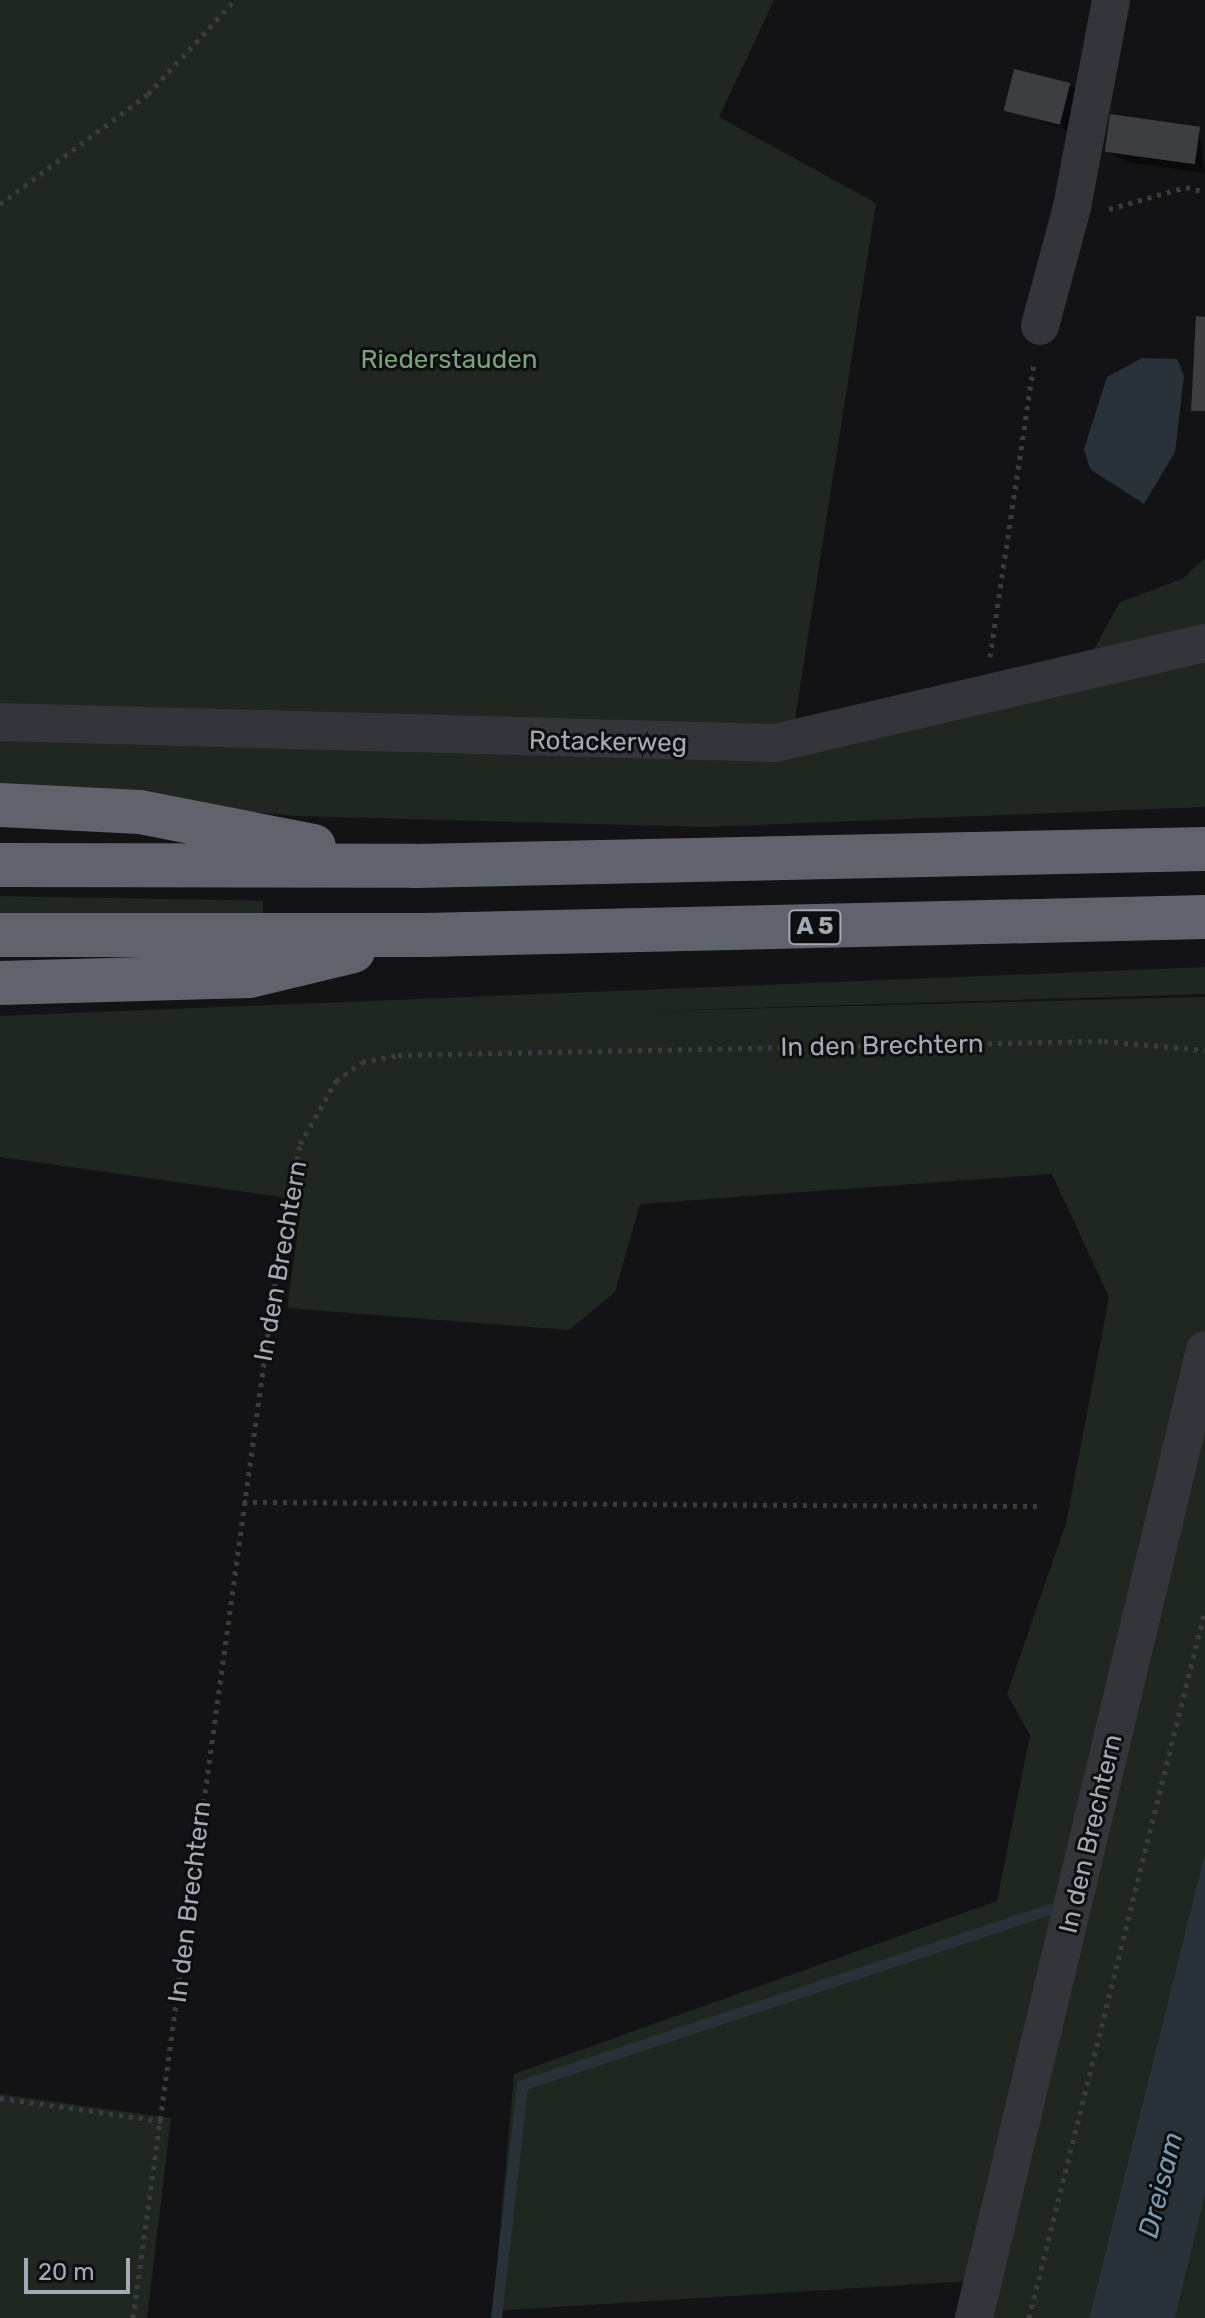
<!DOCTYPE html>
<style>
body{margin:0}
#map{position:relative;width:1205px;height:2318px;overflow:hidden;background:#131315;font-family:Rubik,sans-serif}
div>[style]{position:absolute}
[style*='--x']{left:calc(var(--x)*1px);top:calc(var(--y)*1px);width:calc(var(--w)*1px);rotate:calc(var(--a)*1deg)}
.green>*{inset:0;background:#1f2720;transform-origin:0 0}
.water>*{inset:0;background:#293239}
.shadow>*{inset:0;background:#0007}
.stream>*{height:11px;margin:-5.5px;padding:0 5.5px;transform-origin:5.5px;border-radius:5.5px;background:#293239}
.building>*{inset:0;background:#3d3e42;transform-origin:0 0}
.path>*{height:5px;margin-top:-2.5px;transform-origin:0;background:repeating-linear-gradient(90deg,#3a3c41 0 4px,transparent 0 10px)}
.minor>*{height:38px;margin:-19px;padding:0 19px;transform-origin:19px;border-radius:19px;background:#34353a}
.highway>*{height:44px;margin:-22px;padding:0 22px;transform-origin:22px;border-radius:22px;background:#60636b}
span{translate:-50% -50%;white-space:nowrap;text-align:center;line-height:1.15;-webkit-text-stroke:6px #0e0e10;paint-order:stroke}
.shield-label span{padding:2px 6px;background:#0e0e10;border:2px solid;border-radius:6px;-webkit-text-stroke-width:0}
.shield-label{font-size:24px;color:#a4aab5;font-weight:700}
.park-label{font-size:26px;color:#7aa17b}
.street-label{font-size:26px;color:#a4aab5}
.water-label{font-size:28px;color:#7a9ab2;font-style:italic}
.scale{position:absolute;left:24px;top:2258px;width:106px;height:36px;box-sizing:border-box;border:4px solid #a4aab5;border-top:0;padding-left:10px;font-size:24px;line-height:28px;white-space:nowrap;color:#a4aab5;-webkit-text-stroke:6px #0e0e10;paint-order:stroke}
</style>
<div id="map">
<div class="green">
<i style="clip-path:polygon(0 0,774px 0,719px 117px,876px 203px,795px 719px,1094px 649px,1120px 602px,1182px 579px,1205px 558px,1205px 807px,706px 827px,297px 816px,0 788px)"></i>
<i style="left:0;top:896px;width:263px;height:20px;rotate:1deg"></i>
<i style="clip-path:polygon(1205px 967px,1205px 994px,619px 1012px,1205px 997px,1205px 1852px,1089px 2318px,960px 2318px,969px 2281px,493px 2311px,514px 2074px,997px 1901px,1030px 1735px,1007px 1694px,1066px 1523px,1109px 1297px,1052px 1174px,640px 1204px,615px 1292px,569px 1330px,287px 1308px,302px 1200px,0 1157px,0 1016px)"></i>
<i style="clip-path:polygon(0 2094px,171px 2118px,147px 2318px,0 2318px)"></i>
<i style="clip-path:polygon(1205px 2196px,1205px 2318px,1175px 2318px)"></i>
</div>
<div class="water">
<i style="clip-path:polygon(1142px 358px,1177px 359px,1184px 376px,1175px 452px,1144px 504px,1090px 469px,1084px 449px,1107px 377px)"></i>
<i style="clip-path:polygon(1205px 1852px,1205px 2196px,1175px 2318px,1089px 2318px)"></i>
</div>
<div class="shadow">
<i style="clip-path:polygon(1069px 85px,1089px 96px,1080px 134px,1006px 110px)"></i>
<i style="clip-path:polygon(1199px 129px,1205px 173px,1127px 162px,1107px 151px)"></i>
</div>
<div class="stream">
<i style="--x:496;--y:2318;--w:234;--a:-83.6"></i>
<i style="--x:522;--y:2085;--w:557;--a:-18.43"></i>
</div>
<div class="building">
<i style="left:1014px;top:69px;width:58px;height:43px;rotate:14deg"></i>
<i style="left:1110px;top:114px;width:91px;height:38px;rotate:8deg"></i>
<i style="clip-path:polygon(1196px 316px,1205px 317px,1205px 411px,1191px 411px)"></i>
</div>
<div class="path">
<i style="--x:0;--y:204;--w:184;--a:-36.6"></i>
<i style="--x:148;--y:94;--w:128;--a:-47.2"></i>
<i style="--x:1109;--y:209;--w:80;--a:-15.9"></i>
<i style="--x:1186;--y:187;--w:20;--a:15"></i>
<i style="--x:990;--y:657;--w:298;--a:-81.5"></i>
<i style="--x:243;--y:1502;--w:800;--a:0.29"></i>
<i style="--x:0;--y:2098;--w:164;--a:8.1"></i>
<i style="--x:133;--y:2318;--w:1060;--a:-82.19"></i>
<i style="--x:277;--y:1268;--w:126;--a:-79.5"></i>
<i style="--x:300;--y:1144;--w:73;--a:-60.3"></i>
<i style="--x:336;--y:1081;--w:32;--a:-36"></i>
<i style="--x:362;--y:1062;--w:37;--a:-11"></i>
<i style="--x:398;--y:1055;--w:706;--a:-1.14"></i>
<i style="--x:1104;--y:1041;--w:101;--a:5.1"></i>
<i style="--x:1029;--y:2318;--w:730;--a:-76.04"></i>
</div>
<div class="minor">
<i style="--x:1040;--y:326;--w:123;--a:-74.9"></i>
<i style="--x:1072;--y:207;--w:211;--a:-79.3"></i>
<i style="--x:0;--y:722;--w:775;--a:1.55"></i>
<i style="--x:775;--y:743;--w:441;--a:-13.1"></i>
<i style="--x:974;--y:2318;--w:995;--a:-76.58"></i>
</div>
<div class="highway">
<i style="--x:0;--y:805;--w:140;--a:2.9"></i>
<i style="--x:140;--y:812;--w:177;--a:11.1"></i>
<i style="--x:0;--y:865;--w:415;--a:0.1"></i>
<i style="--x:415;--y:866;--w:790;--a:-1.23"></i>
<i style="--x:0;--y:935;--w:425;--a:0"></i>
<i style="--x:425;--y:935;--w:780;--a:-1.32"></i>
<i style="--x:0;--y:983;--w:249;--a:-1.6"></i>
<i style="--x:249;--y:976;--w:107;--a:-13.5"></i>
</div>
<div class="shield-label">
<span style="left:815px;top:927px">A 5</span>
</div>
<div class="park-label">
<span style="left:449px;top:360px">Riederstauden</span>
</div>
<div class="street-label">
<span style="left:608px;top:742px;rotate:1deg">Rotackerweg</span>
<span style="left:882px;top:1046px;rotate:-1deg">In den Brechtern</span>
<span style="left:281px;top:1261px;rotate:-80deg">In den Brechtern</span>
<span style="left:1091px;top:1834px;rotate:-77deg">In den Brechtern</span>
<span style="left:190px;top:1902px;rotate:-83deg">In den Brechtern</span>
</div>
<div class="water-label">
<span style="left:1161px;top:2185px;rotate:-76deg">Dreisam</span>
</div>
<div class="scale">20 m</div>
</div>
